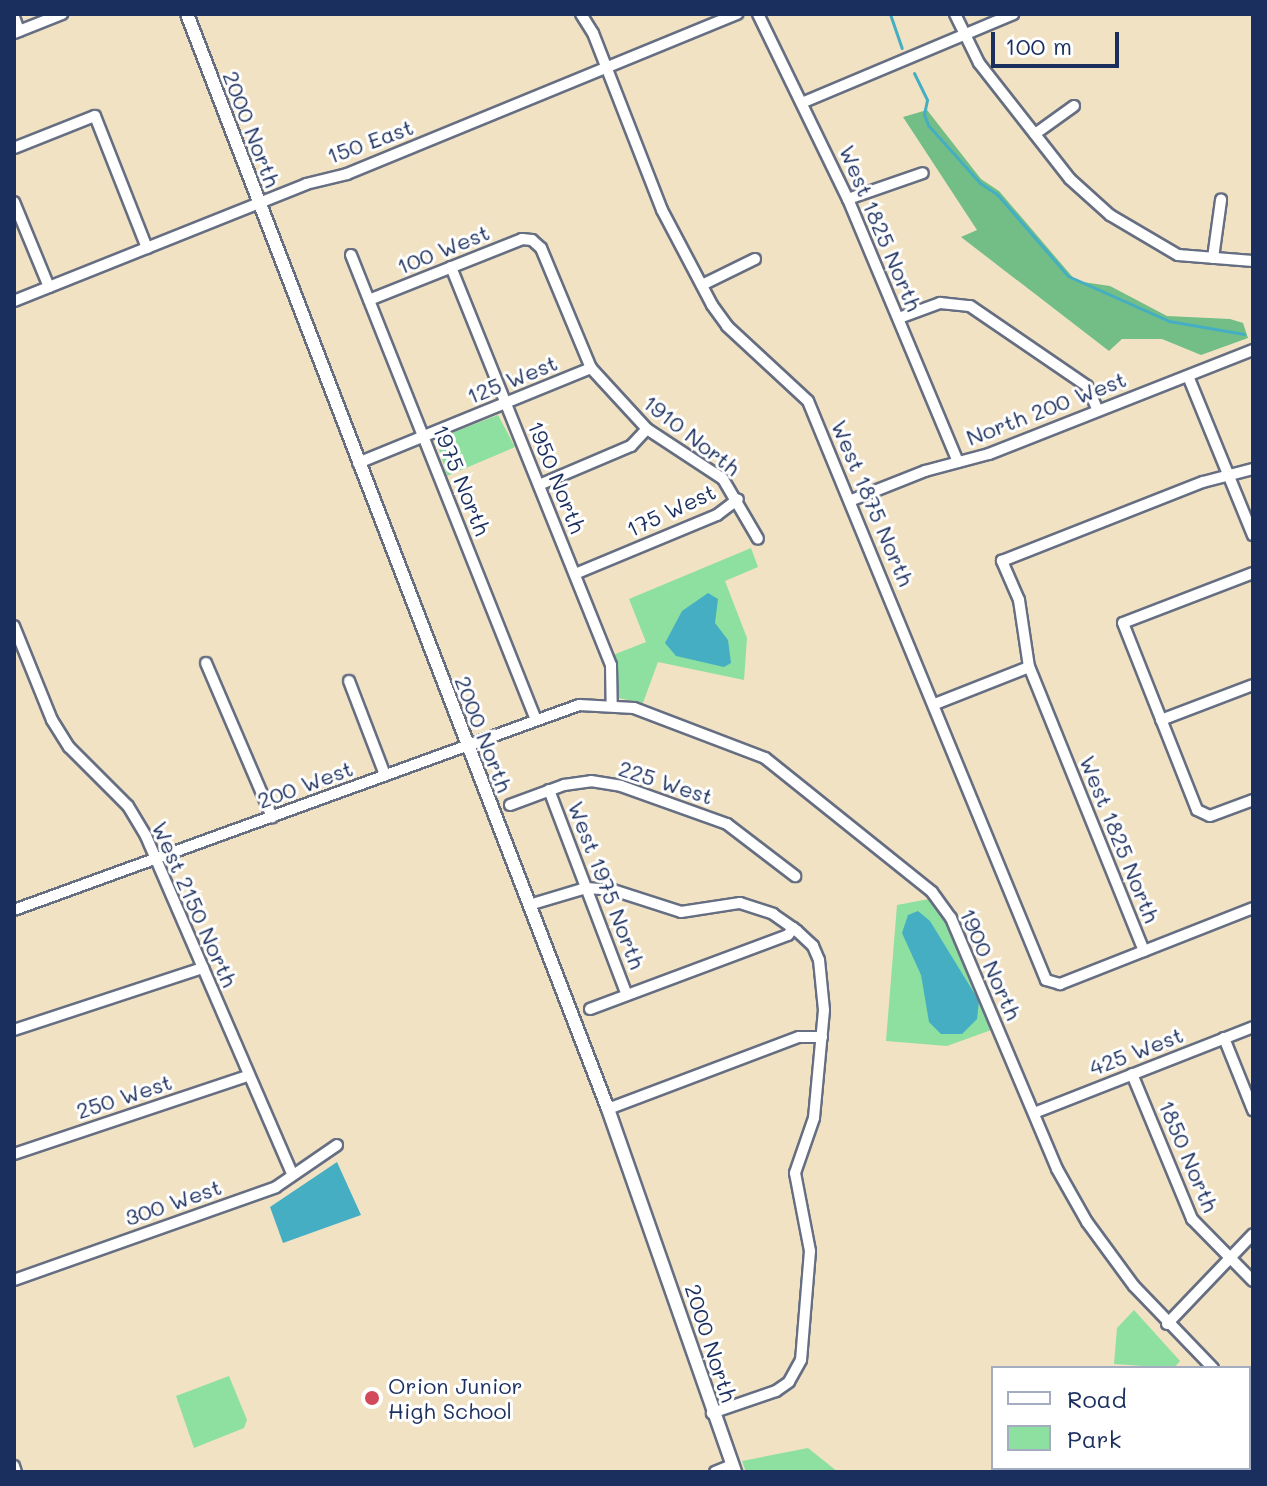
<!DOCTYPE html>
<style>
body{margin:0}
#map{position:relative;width:1267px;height:1486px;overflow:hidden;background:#f1e2c4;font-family:Mali,sans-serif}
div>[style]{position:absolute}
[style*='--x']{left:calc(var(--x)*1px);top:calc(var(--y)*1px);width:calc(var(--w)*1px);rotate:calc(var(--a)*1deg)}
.green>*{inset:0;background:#8de0a0}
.forest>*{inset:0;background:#72be86}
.water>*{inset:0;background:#45aec3}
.stream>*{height:3px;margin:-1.5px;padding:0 1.5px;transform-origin:1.5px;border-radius:1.5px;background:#45aec3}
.roads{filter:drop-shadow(2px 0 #666e82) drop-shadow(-2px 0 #666e82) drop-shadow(0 2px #666e82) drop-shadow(0 -2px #666e82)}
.minor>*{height:10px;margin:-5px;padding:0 5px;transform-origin:5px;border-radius:5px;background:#fff}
.tertiary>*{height:12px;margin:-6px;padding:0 6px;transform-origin:6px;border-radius:6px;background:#fff}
.dots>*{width:22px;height:22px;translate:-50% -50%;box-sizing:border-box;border:4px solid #fff;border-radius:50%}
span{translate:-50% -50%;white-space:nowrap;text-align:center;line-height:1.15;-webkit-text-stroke:6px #fff;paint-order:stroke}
.street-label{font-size:22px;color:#1b2f5e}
.poi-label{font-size:22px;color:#1b2f5e}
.left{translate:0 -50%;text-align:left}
.frame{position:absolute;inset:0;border:16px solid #1b2f5e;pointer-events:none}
.legend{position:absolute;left:991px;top:1366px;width:260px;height:104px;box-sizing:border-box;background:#fff;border:2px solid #a4acbf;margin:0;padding:10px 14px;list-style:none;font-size:24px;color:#1b2f5e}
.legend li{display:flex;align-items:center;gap:16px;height:40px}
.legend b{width:40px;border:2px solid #a4acbf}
.scale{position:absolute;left:991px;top:32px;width:128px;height:36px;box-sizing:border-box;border:4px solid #1b2f5e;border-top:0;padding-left:10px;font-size:24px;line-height:28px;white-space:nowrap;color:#1b2f5e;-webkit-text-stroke:6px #fff;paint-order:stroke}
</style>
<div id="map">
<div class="green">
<i style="clip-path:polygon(498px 415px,515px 447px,447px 476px,436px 439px)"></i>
<i style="clip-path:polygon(751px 548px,758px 567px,725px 581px,747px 638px,744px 680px,658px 662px,643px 703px,618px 698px,613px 655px,646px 642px,629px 599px)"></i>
<i style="clip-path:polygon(929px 899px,948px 922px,994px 1029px,947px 1046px,886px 1041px,897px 905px)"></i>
<i style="clip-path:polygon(1134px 1310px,1180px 1361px,1174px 1368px,1114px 1364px,1117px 1328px)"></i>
<i style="clip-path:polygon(229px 1376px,247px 1420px,244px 1428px,194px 1448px,176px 1396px)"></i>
<i style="clip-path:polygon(808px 1448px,838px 1472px,746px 1472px,742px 1461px)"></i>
</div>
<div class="forest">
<i style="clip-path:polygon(927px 110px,981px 179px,999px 191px,1076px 281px,1110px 286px,1167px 316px,1230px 319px,1243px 323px,1248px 338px,1201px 355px,1162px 339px,1122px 339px,1109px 351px,961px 237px,977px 230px,903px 117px)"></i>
</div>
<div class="water">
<i style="clip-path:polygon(708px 593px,718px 599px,715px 623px,728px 640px,731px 663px,724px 667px,676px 656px,665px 643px,682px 611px)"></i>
<i style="clip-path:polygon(918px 911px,930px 921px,979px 1001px,977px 1019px,962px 1034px,941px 1034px,929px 1022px,921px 975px,902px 933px,908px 915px)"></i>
<i style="clip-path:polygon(337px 1162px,361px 1215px,283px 1243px,270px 1207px)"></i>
</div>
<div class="stream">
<i style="--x:890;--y:14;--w:36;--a:71"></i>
<i style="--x:914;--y:73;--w:30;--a:64"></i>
<i style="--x:927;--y:100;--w:14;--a:102"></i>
<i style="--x:924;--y:114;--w:12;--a:70"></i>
<i style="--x:928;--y:125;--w:78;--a:48.1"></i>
<i style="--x:980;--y:183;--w:20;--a:33"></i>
<i style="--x:997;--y:194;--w:108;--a:49.1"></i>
<i style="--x:1068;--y:276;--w:111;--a:24"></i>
<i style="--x:1169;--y:321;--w:76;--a:9.8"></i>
</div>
<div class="roads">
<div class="minor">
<i style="--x:581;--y:14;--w:22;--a:58"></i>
<i style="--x:593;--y:33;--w:190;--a:68.7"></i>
<i style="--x:662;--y:210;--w:107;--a:62.2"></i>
<i style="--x:712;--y:305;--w:26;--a:54"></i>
<i style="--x:727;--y:326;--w:110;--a:42.8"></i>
<i style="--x:808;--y:401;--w:626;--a:67.65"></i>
<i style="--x:1046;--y:980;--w:15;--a:16"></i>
<i style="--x:1060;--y:984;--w:207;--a:-21.5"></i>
<i style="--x:758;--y:14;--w:206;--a:64.1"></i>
<i style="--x:848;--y:199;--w:285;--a:67.3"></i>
<i style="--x:955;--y:14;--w:55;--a:63.9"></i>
<i style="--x:979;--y:63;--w:147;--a:51.9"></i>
<i style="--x:1070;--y:179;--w:54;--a:42"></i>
<i style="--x:1110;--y:215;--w:79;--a:30.5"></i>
<i style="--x:1178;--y:255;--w:75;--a:4.6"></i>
<i style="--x:14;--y:17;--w:15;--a:70"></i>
<i style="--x:14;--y:33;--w:52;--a:-21.6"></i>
<i style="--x:804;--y:102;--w:227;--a:-22.8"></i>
<i style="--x:1035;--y:134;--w:48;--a:-35.7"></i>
<i style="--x:14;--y:148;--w:87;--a:-21.6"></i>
<i style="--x:95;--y:116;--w:142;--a:68.5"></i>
<i style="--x:848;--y:199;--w:79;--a:-19.1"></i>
<i style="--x:14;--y:202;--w:92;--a:67.6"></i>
<i style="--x:351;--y:255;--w:500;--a:68.3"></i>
<i style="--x:1213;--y:258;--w:59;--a:-82.1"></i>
<i style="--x:451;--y:267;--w:429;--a:68.1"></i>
<i style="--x:611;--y:665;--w:39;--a:89"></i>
<i style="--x:702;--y:285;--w:59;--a:-26.1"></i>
<i style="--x:369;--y:300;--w:165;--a:-21.7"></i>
<i style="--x:522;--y:239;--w:10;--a:6"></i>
<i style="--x:532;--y:240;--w:12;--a:42"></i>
<i style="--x:541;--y:248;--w:130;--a:67.4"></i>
<i style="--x:591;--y:368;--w:83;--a:47.4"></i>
<i style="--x:647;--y:429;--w:91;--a:33.3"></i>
<i style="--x:723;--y:479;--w:69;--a:59.7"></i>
<i style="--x:14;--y:301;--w:315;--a:-21.8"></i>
<i style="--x:306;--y:184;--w:42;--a:-13.7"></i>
<i style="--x:347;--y:174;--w:422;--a:-22.3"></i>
<i style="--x:899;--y:318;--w:44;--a:-20.1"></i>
<i style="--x:940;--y:303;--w:30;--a:6"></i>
<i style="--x:970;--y:306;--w:142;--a:34.4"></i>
<i style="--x:1087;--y:386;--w:27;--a:66"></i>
<i style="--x:1188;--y:376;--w:172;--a:67.8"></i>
<i style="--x:358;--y:463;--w:252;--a:-22.2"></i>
<i style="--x:539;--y:485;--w:100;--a:-23"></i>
<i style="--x:631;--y:446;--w:23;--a:-47"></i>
<i style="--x:852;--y:500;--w:79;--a:-21.7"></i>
<i style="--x:925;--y:471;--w:66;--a:-14.9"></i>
<i style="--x:989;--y:454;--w:284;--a:-21.5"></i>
<i style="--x:1253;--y:573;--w:139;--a:159"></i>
<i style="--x:1123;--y:623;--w:201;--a:68.4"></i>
<i style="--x:1197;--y:810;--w:14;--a:25"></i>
<i style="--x:1210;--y:816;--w:46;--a:-20.4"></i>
<i style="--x:575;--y:574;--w:154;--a:-22.6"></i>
<i style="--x:717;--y:515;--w:26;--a:-37"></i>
<i style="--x:14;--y:626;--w:101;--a:68"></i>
<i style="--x:52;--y:720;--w:32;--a:58"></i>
<i style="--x:69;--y:747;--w:83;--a:45"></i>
<i style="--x:128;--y:806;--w:35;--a:59"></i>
<i style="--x:146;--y:836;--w:367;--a:66.6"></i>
<i style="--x:206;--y:663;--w:168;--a:66.8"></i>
<i style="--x:349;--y:681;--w:101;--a:69"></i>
<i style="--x:935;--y:704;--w:101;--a:-21.5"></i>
<i style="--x:1161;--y:720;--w:98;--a:-20.8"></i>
<i style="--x:549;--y:790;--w:219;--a:69.2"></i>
<i style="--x:510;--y:805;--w:58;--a:-20.3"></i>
<i style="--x:564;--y:785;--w:27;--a:-8"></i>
<i style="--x:591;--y:781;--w:30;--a:9"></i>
<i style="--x:621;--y:786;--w:113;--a:19.7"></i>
<i style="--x:727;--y:824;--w:86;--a:37.4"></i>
<i style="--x:529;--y:905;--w:59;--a:-16.6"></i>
<i style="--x:586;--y:888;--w:27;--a:4"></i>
<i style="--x:613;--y:890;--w:71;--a:17.9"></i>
<i style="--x:681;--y:912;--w:60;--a:-8.7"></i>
<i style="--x:740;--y:903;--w:35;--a:18"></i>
<i style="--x:773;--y:914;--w:29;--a:35"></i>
<i style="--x:797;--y:931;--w:22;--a:43"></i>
<i style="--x:813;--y:946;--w:15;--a:67"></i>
<i style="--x:819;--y:960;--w:50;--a:84.3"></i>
<i style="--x:824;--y:1010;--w:108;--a:95.3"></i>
<i style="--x:814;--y:1118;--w:58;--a:109.1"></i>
<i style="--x:795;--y:1173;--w:79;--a:79.1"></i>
<i style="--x:810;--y:1251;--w:109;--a:94.7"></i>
<i style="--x:801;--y:1360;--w:25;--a:119"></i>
<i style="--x:789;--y:1382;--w:16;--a:145"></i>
<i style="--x:776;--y:1391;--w:68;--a:161"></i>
<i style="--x:14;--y:910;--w:601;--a:-19.94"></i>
<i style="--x:579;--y:705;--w:55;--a:3.1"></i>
<i style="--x:634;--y:708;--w:140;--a:20.9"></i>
<i style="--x:765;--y:758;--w:214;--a:38.7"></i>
<i style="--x:932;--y:892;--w:32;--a:54"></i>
<i style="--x:951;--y:918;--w:272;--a:67.1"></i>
<i style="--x:1057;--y:1169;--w:61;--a:60.5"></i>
<i style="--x:1087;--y:1222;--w:79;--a:53.7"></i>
<i style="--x:1134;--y:1286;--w:114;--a:46.1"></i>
<i style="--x:1144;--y:951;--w:306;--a:-112"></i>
<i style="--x:1029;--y:667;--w:68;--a:-98.5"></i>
<i style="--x:1019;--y:600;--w:43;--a:-113.6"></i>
<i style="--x:1002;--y:561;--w:216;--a:-21.5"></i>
<i style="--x:1203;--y:482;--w:52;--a:-14.6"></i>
<i style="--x:590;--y:1009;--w:211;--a:-20.5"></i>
<i style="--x:788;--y:935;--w:9;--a:-54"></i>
<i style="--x:14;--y:1030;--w:199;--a:-18.2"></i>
<i style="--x:1224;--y:1038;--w:78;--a:68.1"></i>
<i style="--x:1132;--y:1074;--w:157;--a:67.5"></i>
<i style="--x:1192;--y:1219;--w:87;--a:45.5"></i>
<i style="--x:608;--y:1109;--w:204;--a:-20.7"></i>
<i style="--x:799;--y:1037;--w:23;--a:0"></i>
<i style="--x:1034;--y:1113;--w:235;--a:-21.4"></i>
<i style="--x:14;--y:1154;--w:246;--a:-18.5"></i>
<i style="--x:14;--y:1280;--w:278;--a:-19.5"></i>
<i style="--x:276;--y:1187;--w:74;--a:-34.5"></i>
<i style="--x:1167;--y:1324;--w:124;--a:-46.3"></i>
<i style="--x:1249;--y:1403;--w:6;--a:45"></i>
<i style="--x:14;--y:1466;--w:6;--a:72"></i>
<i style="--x:715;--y:1472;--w:18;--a:-22"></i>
</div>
<div class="tertiary">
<i style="--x:187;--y:14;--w:1173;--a:68.97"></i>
<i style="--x:608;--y:1109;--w:385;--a:70.7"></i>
</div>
</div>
<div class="dots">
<i style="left:372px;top:1398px;background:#d1495b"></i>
</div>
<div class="street-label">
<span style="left:252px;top:129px;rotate:69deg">2000 North</span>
<span style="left:370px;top:141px;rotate:-20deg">150 East</span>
<span style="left:881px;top:228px;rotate:67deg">West 1825 North</span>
<span style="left:443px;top:249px;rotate:-22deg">100 West</span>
<span style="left:512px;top:379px;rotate:-22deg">125 West</span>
<span style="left:1046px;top:408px;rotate:-21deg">North 200 West</span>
<span style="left:692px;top:435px;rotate:38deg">1910 North</span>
<span style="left:557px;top:477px;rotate:68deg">1950 North</span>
<span style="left:462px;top:480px;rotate:68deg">1975 North</span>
<span style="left:873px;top:503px;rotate:67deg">West 1875 North</span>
<span style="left:671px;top:510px;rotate:-25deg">175 West</span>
<span style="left:484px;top:734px;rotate:69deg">2000 North</span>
<span style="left:666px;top:782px;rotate:18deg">225 West</span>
<span style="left:305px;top:784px;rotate:-20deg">200 West</span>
<span style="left:1120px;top:839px;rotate:68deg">West 1825 North</span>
<span style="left:607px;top:885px;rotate:69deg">West 1975 North</span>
<span style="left:195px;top:904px;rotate:66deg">West 2150 North</span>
<span style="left:991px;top:964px;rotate:66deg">1900 North</span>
<span style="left:1136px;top:1051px;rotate:-21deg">425 West</span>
<span style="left:124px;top:1096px;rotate:-18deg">250 West</span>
<span style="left:1189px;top:1156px;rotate:67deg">1850 North</span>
<span style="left:173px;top:1202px;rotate:-19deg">300 West</span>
<span style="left:711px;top:1343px;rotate:72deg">2000 North</span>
</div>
<div class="poi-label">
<span class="left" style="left:388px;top:1398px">Orion Junior<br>High School</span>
</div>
<div class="frame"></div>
<ul class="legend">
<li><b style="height:10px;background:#fff"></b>Road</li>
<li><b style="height:22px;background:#8de0a0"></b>Park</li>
</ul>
<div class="scale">100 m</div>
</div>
